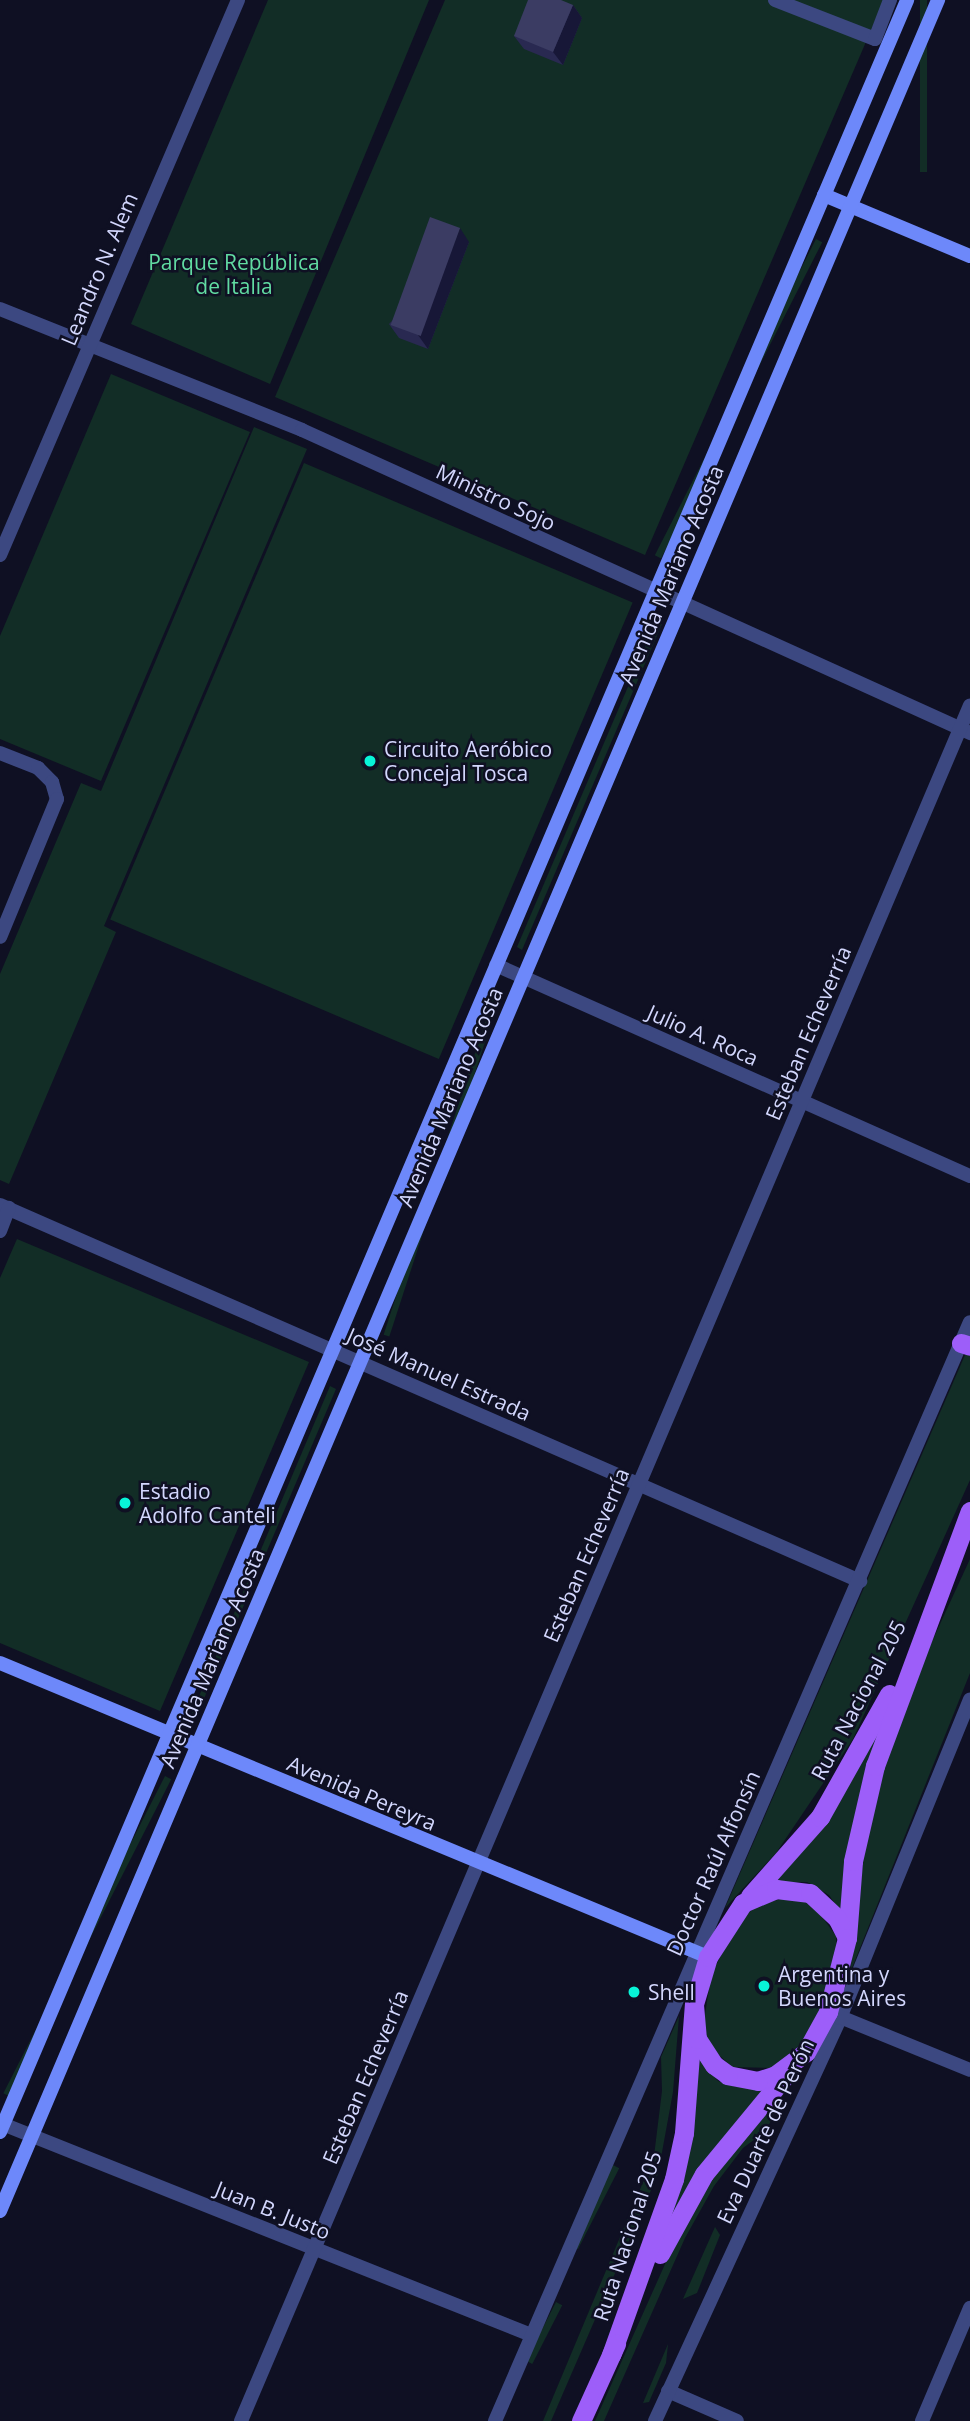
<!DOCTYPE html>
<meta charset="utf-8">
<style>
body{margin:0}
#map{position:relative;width:970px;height:2421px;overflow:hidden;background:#0f1023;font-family:"Open Sans",sans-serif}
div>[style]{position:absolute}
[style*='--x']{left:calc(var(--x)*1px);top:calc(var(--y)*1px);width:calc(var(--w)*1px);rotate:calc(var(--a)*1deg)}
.green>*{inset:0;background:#122d26;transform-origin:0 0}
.pedestrian>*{height:14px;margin:-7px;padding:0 7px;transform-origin:7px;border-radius:7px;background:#3c4881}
.minor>*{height:14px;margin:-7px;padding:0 7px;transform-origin:7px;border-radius:7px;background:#3c4881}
.tertiary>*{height:14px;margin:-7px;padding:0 7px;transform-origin:7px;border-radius:7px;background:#3c4881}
.secondary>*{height:14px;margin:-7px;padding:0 7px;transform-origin:7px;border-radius:7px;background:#6d88fa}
.primary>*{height:19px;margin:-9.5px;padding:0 9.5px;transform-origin:9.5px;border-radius:9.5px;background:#9d5ef9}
.wall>*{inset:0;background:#292951}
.shaded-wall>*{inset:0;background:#171737}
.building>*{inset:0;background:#3b3c63;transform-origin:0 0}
.dots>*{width:19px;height:19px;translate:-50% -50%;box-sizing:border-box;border:4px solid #0f1023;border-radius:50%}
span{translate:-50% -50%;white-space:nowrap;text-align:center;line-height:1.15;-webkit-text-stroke:5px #0f1023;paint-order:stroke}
.park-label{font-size:21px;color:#61dba2}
.street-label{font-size:21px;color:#d3d7fd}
.poi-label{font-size:21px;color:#d3d7fd}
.left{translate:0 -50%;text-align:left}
</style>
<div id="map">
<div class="green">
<i style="clip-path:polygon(268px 0,429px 0,270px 384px,131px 324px)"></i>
<i style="clip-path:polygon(445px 0,884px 0,645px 555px,275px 397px)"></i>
<i style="left:920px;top:0;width:7px;height:172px"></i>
<i style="left:816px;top:239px;width:7px;height:355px;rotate:27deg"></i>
<i style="clip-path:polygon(111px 374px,250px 432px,101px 781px,0 739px,0 636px)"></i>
<i style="clip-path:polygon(254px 427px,307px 449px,104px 926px,116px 932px,9px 1184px,0 1180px,0 974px,81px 783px,101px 791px)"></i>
<i style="left:304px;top:463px;width:357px;height:496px;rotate:23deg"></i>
<i style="clip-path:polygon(656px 621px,662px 624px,522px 950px,517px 947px)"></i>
<i style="left:493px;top:998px;width:6px;height:354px;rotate:18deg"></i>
<i style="clip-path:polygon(17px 1239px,309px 1362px,160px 1711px,0 1643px,0 1278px)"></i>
<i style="clip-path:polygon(965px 1355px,970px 1355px,970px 1480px,853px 1739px,776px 1853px,725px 1908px)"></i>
<i style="clip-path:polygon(330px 1386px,336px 1389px,197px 1715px,192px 1713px)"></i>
<i style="clip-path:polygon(970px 1559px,970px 1673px,850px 1973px,870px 1805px,905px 1700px)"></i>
<i style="clip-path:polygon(905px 1674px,844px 1917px,829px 1895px,807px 1882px,779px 1882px,763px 1888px)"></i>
<i style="left:165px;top:1776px;width:7px;height:356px;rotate:27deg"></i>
<i style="clip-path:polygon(781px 1899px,799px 1899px,815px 1907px,836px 1936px,837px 1956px,816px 2020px,799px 2046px,771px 2068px,732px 2067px,707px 2044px,703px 2028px,711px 1975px,739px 1920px,758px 1905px)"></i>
<i style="clip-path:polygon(679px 2016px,673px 2092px,658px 2174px,551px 2421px,543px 2421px,654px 2156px,662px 2091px,661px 2057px)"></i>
<i style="clip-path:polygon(697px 2057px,718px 2081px,736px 2087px,767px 2087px,701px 2169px,643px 2282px)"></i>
<i style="clip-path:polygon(788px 2084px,766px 2131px,743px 2148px,714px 2186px,685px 2238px,604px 2421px,595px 2421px,682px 2226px,709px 2182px)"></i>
<i style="left:613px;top:2165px;width:7px;height:91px;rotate:27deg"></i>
<i style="clip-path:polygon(715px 2227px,720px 2235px,697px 2293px,683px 2299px)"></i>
<i style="left:556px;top:2302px;width:7px;height:66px;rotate:27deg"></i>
<i style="clip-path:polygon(668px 2344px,666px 2363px,649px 2402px,643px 2403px)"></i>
</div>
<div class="pedestrian">
<i style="--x:775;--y:0;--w:107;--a:21.3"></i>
<i style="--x:875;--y:39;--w:42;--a:-69"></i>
</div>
<div class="minor">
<i style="--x:0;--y:309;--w:325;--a:21.8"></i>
<i style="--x:302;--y:430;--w:734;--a:24.4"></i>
<i style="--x:0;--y:555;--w:604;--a:-66.79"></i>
<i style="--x:0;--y:753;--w:41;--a:21.5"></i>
<i style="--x:38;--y:768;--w:20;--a:45"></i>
<i style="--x:52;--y:782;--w:18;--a:74"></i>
<i style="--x:57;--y:799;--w:149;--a:112.4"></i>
<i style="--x:496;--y:965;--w:519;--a:24"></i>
<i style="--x:0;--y:1205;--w:939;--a:23.62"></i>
<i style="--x:0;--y:1231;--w:25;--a:-69"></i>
<i style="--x:0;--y:2123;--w:572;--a:21.76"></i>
<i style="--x:668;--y:2391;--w:75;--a:23.5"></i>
<i style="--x:241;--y:2421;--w:1864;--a:-66.98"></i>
<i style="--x:495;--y:2421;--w:1197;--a:-66.63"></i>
<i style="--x:655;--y:2421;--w:443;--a:-65.3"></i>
<i style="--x:840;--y:2018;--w:344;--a:-67.8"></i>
<i style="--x:922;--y:2421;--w:123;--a:-67"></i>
</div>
<div class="tertiary">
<i style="--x:828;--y:2012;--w:153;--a:22.2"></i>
</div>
<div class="secondary">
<i style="--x:824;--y:195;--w:158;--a:22.7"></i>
<i style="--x:0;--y:1663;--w:767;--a:22.55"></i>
<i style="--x:0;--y:2132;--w:2317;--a:-66.95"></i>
<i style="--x:0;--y:2211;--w:2402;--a:-67.01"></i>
</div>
<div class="primary">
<i style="--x:961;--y:1343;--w:9;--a:18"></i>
<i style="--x:750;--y:1896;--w:106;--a:-48.5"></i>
<i style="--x:820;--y:1817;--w:141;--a:-60.7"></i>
<i style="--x:847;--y:1938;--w:77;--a:-85.5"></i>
<i style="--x:853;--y:1861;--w:98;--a:-77"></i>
<i style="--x:875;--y:1766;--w:272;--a:-69.6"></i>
<i style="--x:660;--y:2254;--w:91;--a:-61.2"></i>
<i style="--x:704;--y:2174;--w:134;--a:-50.5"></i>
<i style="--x:611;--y:2355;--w:187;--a:-70.3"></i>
<i style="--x:674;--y:2179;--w:47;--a:-77.7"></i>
<i style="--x:684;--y:2133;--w:129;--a:-85.6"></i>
<i style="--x:694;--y:2004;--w:49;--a:-73.4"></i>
<i style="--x:708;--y:1957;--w:64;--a:-57.1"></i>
<i style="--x:743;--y:1903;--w:36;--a:-23"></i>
<i style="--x:776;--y:1889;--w:34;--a:7"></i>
<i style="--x:810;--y:1893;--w:37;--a:43"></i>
<i style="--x:837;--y:1918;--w:22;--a:63"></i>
<i style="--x:847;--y:1938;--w:76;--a:104.4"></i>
<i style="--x:828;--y:2012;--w:46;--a:118.8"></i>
<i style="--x:806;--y:2052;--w:38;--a:143"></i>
<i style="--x:776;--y:2075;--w:19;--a:162"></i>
<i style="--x:758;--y:2081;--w:31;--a:-169"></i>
<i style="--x:728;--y:2075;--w:17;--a:-144"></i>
<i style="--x:714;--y:2065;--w:31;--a:-123"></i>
<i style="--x:697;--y:2039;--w:35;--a:-95"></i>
<i style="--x:581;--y:2421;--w:85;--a:-65.6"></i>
</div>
<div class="wall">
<i style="clip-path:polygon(573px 5px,582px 18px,563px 65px,524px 49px,514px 36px)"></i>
<i style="clip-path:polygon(469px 242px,428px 349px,399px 338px,389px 324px)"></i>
</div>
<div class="shaded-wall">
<i style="clip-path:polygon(573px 5px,582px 18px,563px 65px,553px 52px)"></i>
<i style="clip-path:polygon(460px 228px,469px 242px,428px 349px,418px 335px)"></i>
</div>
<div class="building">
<i style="clip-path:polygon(528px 0,561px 0,573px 5px,553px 52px,514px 36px)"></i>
<i style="left:430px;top:217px;width:32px;height:115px;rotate:20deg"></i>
</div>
<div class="dots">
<i style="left:370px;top:761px;background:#08f4d8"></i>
<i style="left:125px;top:1503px;background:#08f4d8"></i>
<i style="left:764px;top:1986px;background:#08f4d8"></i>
<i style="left:634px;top:1992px;background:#08f4d8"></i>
</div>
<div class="park-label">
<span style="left:234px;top:274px">Parque República<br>de Italia</span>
</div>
<div class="street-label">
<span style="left:99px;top:269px;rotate:-67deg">Leandro N. Alem</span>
<span style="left:496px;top:497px;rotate:25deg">Ministro Sojo</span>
<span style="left:671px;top:575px;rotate:-67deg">Avenida Mariano Acosta</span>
<span style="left:808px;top:1033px;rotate:-67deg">Esteban Echeverría</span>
<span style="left:703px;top:1035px;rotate:24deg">Julio A. Roca</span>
<span style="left:450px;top:1097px;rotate:-67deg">Avenida Mariano Acosta</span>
<span style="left:439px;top:1374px;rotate:24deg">José Manuel Estrada</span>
<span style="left:586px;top:1555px;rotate:-67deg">Esteban Echeverría</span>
<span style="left:212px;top:1658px;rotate:-67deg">Avenida Mariano Acosta</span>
<span style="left:858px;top:1700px;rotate:-62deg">Ruta Nacional 205</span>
<span style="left:362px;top:1793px;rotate:23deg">Avenida Pereyra</span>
<span style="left:713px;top:1863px;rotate:-66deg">Doctor Raúl Alfonsín</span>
<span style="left:365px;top:2077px;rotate:-67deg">Esteban Echeverría</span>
<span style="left:765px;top:2131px;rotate:-65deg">Eva Duarte de Perón</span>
<span style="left:273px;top:2210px;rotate:22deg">Juan B. Justo</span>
<span style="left:627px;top:2236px;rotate:-72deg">Ruta Nacional 205</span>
</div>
<div class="poi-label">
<span class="left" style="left:384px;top:761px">Circuito Aeróbico<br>Concejal Tosca</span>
<span class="left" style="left:139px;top:1503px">Estadio<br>Adolfo Canteli</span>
<span class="left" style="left:778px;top:1986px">Argentina y<br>Buenos Aires</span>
<span class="left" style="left:648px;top:1992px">Shell</span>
</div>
</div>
